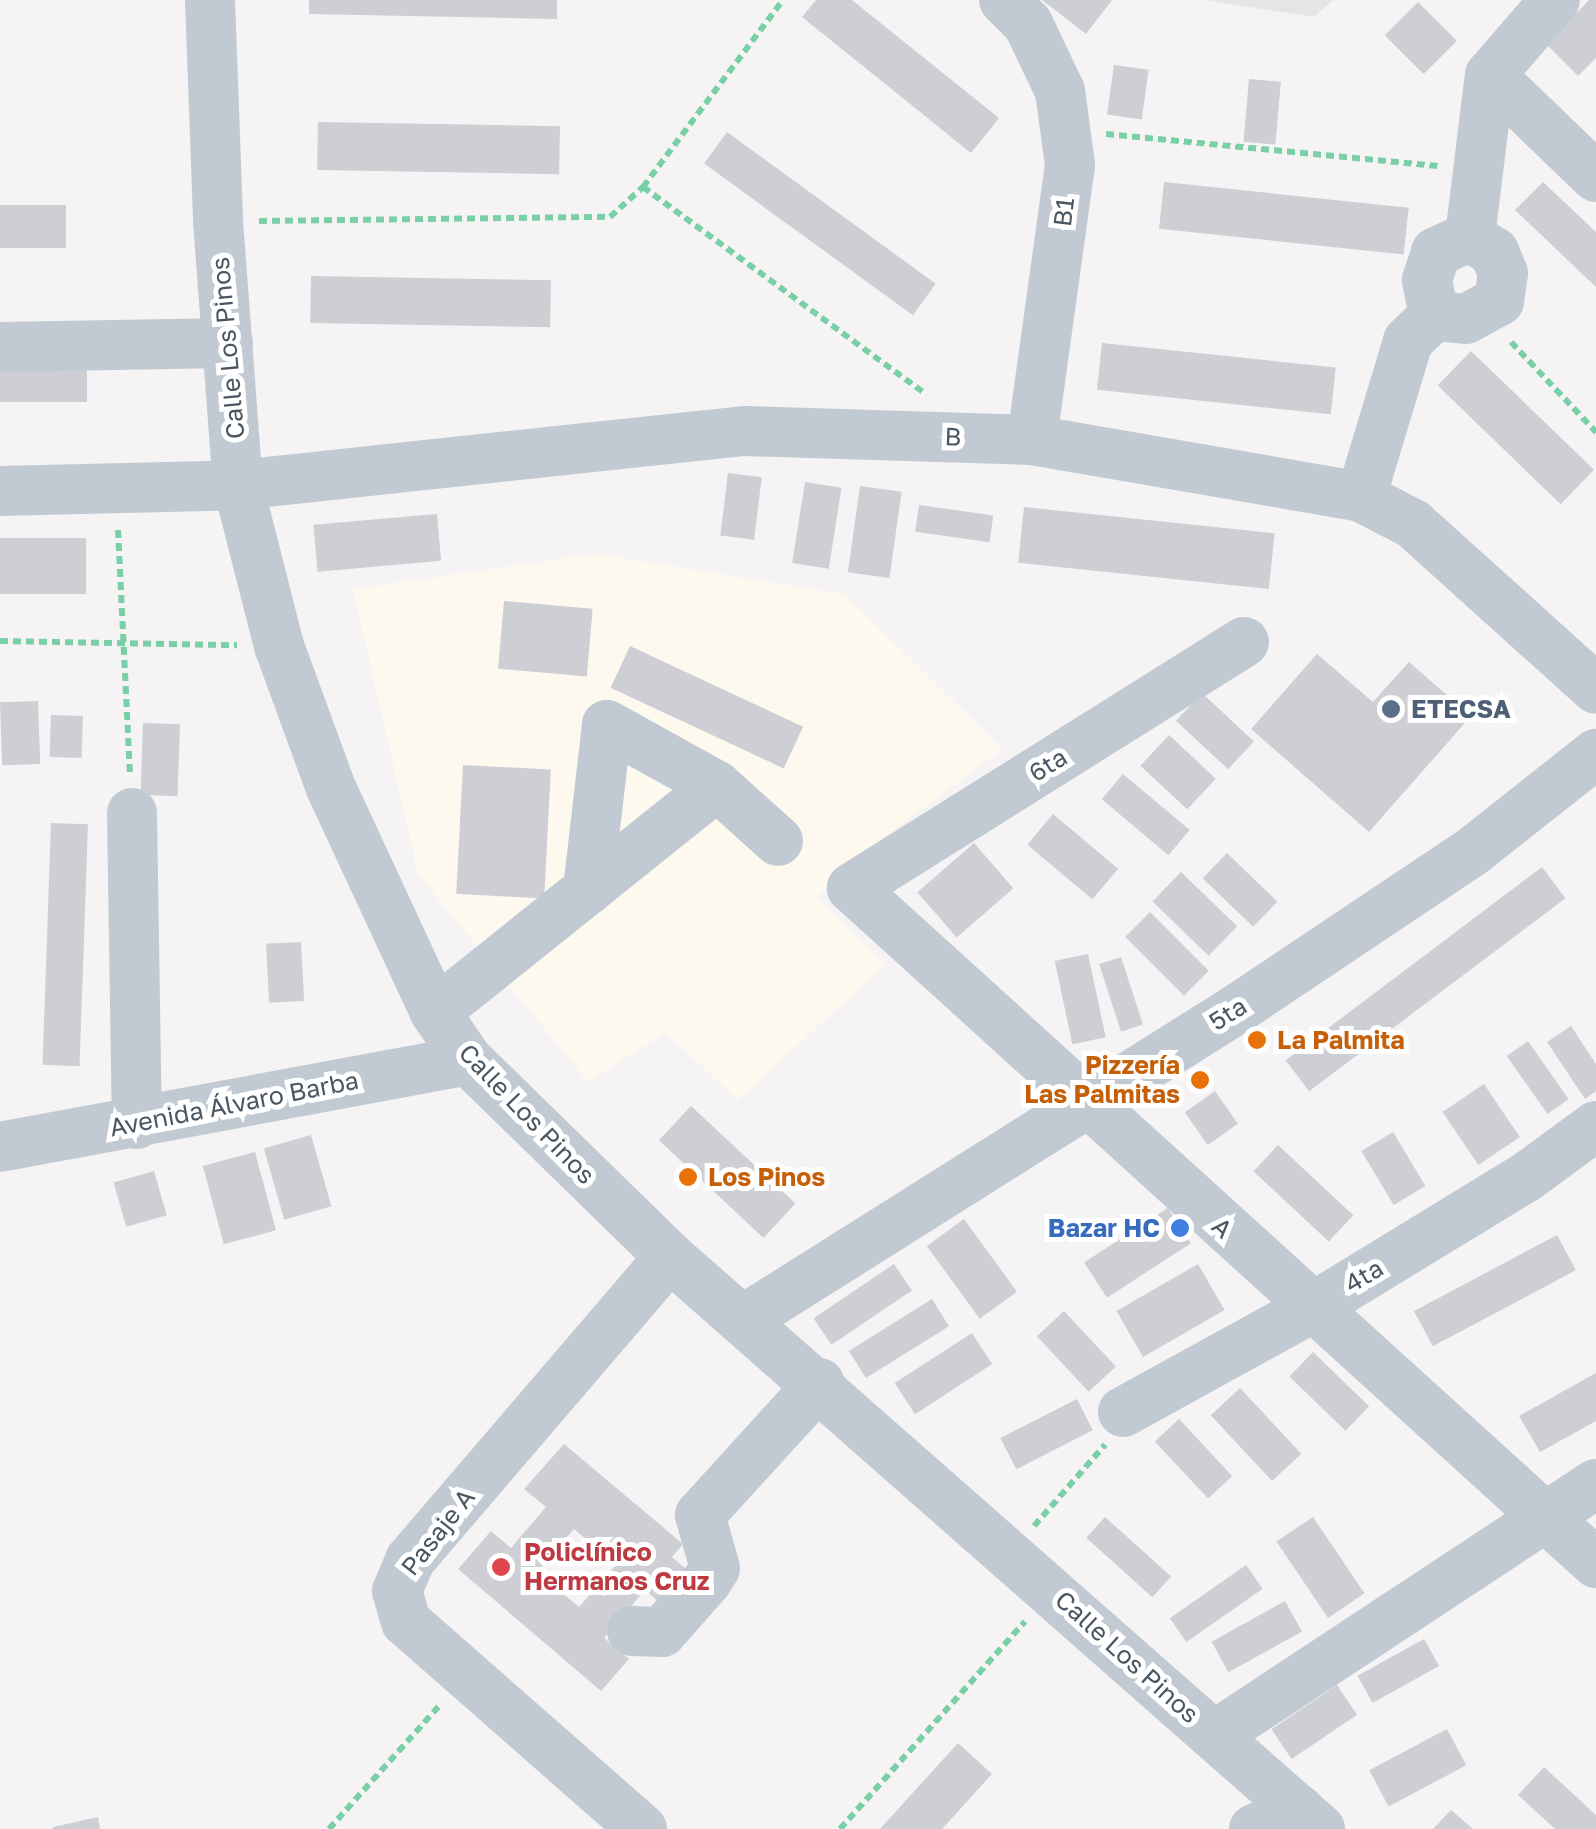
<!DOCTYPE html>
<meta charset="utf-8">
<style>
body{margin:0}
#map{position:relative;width:1596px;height:1829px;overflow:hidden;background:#f5f3f3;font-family:"Golos Text",sans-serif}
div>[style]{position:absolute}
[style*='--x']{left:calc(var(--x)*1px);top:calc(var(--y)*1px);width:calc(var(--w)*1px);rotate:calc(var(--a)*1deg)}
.commercial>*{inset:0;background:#fdf9ef}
.education>*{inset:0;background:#e6e4e5}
.building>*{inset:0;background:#cdcfd5;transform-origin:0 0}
.path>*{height:6px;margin-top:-3px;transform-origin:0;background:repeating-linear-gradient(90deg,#7ad0a6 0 8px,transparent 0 13px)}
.minor>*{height:50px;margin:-25px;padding:0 25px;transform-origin:25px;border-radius:25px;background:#c1cad2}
.dots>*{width:28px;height:28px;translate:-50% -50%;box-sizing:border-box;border:5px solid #fff;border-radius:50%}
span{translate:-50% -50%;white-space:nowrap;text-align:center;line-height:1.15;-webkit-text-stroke:10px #fff;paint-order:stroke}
.street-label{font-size:25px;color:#4a5661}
.service-label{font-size:25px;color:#4e5e75;font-weight:700}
.left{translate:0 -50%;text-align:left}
.food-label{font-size:25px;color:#c56008;font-weight:700}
.right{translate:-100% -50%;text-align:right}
.shop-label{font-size:25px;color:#366cbe;font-weight:700}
.health-label{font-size:25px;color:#be3a42;font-weight:700}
</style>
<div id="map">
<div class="commercial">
<i style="clip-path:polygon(597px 554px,844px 594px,1003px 749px,846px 865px,817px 898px,885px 965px,738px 1100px,666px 1033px,588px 1082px,418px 874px,353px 589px)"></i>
</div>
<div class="education">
<i style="clip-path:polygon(1205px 0,1333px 0,1314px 17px)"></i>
</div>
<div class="building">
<i style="clip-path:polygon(309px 0,557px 0,557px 19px,309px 14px)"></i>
<i style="clip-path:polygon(816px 0,852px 0,999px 118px,971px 153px,802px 17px)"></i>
<i style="clip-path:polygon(1042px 0,1112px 0,1086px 34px)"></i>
<i style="clip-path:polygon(1589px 0,1596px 0,1596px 58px,1578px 76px,1546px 44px)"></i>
<i style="left:1418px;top:2px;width:55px;height:47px;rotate:45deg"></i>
<i style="left:1114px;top:65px;width:35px;height:50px;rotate:8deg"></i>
<i style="left:1249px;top:79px;width:32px;height:63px;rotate:5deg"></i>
<i style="left:318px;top:122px;width:242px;height:48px;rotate:1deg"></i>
<i style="left:727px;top:132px;width:258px;height:39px;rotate:36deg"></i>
<i style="left:1164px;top:182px;width:246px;height:47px;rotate:6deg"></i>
<i style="clip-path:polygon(1543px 182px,1596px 232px,1596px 287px,1515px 210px)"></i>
<i style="left:66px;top:205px;width:43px;height:66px;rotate:90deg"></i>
<i style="left:311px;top:276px;width:240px;height:47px;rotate:1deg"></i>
<i style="left:1102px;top:343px;width:235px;height:47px;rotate:6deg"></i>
<i style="left:1471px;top:351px;width:171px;height:48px;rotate:44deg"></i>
<i style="left:87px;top:365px;width:37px;height:87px;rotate:90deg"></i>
<i style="left:728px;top:473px;width:34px;height:63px;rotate:7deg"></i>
<i style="left:805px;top:482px;width:37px;height:82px;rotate:9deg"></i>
<i style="left:860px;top:486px;width:42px;height:87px;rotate:8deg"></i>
<i style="left:919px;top:505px;width:75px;height:27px;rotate:8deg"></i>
<i style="left:1024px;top:507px;width:252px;height:56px;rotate:6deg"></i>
<i style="left:437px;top:514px;width:47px;height:124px;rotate:85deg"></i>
<i style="left:0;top:538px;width:86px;height:56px"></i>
<i style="left:504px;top:601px;width:89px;height:68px;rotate:5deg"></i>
<i style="left:630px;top:646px;width:191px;height:46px;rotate:25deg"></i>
<i style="clip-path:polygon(1317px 654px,1373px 702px,1409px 662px,1471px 716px,1369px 832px,1251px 729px)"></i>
<i style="left:1202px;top:693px;width:71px;height:38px;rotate:43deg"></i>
<i style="left:38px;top:701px;width:63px;height:38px;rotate:88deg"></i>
<i style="left:51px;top:715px;width:32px;height:42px;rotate:2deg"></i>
<i style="left:143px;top:723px;width:37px;height:72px;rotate:2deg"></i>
<i style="left:1169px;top:735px;width:64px;height:42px;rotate:43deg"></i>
<i style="left:463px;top:765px;width:88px;height:129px;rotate:3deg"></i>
<i style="left:1123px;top:774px;width:87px;height:33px;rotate:40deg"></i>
<i style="left:1053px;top:814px;width:85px;height:40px;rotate:40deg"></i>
<i style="left:51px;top:823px;width:37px;height:242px;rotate:2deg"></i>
<i style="left:974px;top:843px;width:60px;height:75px;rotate:49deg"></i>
<i style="left:1227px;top:853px;width:70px;height:35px;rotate:44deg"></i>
<i style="left:1542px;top:867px;width:39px;height:321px;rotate:53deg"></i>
<i style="left:1181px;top:872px;width:78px;height:41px;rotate:44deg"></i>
<i style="left:1150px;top:912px;width:83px;height:35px;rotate:45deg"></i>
<i style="left:301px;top:942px;width:59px;height:35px;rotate:87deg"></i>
<i style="left:1088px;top:954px;width:85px;height:34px;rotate:78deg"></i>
<i style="left:1121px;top:957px;width:71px;height:23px;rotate:72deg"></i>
<i style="clip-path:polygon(1571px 1026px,1596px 1064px,1596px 1091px,1585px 1099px,1547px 1042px)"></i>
<i style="left:1528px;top:1041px;width:71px;height:26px;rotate:55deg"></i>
<i style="left:1484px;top:1084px;width:64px;height:50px;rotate:56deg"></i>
<i style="left:1215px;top:1091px;width:40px;height:37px;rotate:55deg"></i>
<i style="left:691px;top:1106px;width:143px;height:47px;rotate:43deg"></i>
<i style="left:1393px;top:1132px;width:63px;height:37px;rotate:59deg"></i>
<i style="left:311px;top:1135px;width:74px;height:49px;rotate:74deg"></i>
<i style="left:1278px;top:1145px;width:103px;height:36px;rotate:43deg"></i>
<i style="left:255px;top:1152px;width:81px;height:54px;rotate:75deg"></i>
<i style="left:154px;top:1171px;width:46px;height:42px;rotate:74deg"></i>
<i style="left:1168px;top:1208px;width:42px;height:100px;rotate:57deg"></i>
<i style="left:964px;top:1219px;width:90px;height:46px;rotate:54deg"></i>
<i style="left:1557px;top:1235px;width:40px;height:162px;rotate:62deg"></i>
<i style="left:894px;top:1264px;width:32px;height:97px;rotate:56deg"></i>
<i style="left:1198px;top:1264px;width:53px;height:94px;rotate:60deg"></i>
<i style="left:932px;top:1299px;width:32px;height:98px;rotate:58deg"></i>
<i style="left:1064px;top:1311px;width:76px;height:37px;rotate:47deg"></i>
<i style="left:972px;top:1333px;width:37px;height:92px;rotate:57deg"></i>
<i style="left:1313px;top:1352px;width:78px;height:34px;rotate:44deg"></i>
<i style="clip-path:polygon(1596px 1373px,1596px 1421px,1540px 1452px,1519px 1416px)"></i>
<i style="left:1240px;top:1388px;width:90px;height:40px;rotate:47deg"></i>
<i style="left:1077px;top:1399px;width:35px;height:86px;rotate:63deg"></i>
<i style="left:1179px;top:1419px;width:78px;height:33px;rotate:47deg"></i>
<i style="clip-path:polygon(evenodd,564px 1444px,683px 1544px,672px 1557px,695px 1577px,667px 1609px,645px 1590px,604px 1638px,629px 1659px,601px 1691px,458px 1569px,491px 1531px,511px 1548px,546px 1507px,524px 1489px,564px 1444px,574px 1529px,616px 1565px,579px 1607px,537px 1572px,574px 1529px)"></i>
<i style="left:1105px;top:1517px;width:89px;height:28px;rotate:42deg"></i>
<i style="left:1313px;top:1517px;width:92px;height:44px;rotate:56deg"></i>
<i style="left:1246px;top:1565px;width:29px;height:93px;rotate:55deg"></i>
<i style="left:1285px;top:1601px;width:35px;height:84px;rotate:61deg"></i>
<i style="left:1424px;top:1639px;width:31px;height:76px;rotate:61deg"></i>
<i style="left:1337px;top:1685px;width:36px;height:79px;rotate:56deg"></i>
<i style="left:1447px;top:1729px;width:41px;height:88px;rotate:62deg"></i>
<i style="clip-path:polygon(958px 1743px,992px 1774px,942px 1829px,880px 1829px)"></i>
<i style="clip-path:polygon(1544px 1767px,1596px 1815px,1596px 1829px,1555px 1829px,1518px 1795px)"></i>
<i style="clip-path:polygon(1451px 1810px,1473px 1829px,1433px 1829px)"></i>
<i style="clip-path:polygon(98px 1817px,100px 1829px,53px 1829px,53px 1827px)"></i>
</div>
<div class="path">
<i style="--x:1106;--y:134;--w:333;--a:5.5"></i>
<i style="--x:643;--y:187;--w:234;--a:-53.2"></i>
<i style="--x:259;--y:221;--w:351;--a:-0.7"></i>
<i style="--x:610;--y:217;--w:45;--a:-42.3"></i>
<i style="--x:643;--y:187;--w:351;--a:36.2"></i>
<i style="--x:1511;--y:342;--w:124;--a:46.6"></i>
<i style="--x:118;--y:530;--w:247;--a:87.2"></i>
<i style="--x:0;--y:641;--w:237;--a:1"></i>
<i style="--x:1034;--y:1526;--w:108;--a:-48.8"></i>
<i style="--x:329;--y:1829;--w:166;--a:-48.2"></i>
<i style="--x:840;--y:1829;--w:278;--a:-48.3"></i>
</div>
<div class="minor">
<i style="--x:210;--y:0;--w:221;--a:87.9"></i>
<i style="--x:218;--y:221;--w:265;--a:85.7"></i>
<i style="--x:238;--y:485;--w:166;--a:75.7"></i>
<i style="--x:279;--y:646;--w:151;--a:69.9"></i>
<i style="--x:331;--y:788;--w:247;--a:65.1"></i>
<i style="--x:435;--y:1012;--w:58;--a:55.5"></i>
<i style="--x:468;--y:1060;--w:282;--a:44.3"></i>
<i style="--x:670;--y:1257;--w:866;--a:41.35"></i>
<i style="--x:1004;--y:0;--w:34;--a:45"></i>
<i style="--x:1028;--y:24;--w:74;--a:64.5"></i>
<i style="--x:1060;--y:91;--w:75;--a:82.3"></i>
<i style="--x:1070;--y:165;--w:278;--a:97.9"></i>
<i style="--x:1490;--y:75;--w:147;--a:43.9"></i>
<i style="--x:1434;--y:316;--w:32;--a:5"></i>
<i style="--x:1466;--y:319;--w:38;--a:-29"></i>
<i style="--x:1499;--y:301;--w:28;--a:-82"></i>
<i style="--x:1503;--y:273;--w:23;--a:-113"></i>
<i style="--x:1494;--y:252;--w:28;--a:-148"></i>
<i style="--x:0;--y:347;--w:228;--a:-1"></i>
<i style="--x:0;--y:491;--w:238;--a:-1.4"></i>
<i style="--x:238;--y:485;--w:509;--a:-6.09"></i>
<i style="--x:744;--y:431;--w:288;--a:1.8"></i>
<i style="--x:1032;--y:440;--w:334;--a:9.8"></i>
<i style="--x:1361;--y:497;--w:59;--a:27.4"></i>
<i style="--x:1413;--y:524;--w:246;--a:42"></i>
<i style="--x:1361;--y:497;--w:163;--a:-73.2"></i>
<i style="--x:1408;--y:341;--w:36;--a:-44"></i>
<i style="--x:1434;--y:316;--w:37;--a:-101"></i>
<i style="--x:1427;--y:280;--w:29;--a:-72"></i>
<i style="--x:1436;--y:252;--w:37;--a:-24"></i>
<i style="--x:1470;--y:237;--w:163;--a:-83"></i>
<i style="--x:1490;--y:75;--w:99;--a:-49.1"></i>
<i style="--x:1244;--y:642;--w:463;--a:147.9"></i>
<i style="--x:852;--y:888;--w:1005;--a:42.22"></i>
<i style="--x:717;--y:786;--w:82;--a:42"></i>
<i style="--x:132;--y:813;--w:311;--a:89.1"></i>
<i style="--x:435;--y:1012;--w:361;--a:-38.7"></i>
<i style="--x:717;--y:786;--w:126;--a:-151"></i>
<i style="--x:607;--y:725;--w:166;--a:96.6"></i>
<i style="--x:0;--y:1147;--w:476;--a:-10.5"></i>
<i style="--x:746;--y:1318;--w:584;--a:-32.19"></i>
<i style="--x:1240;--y:1007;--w:280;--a:-33.8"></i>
<i style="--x:1473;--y:851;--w:157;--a:-38.3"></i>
<i style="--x:1123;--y:1412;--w:213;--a:-28.8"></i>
<i style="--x:1310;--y:1309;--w:252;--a:-31.4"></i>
<i style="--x:1525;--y:1178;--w:88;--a:-36.2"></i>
<i style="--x:632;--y:1631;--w:30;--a:2"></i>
<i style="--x:662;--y:1632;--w:68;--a:-48.6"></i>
<i style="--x:707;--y:1581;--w:15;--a:-58"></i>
<i style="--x:715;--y:1568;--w:55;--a:-105.8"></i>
<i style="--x:700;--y:1515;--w:178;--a:-47.7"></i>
<i style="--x:1215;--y:1735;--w:456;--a:-33.4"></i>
<i style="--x:642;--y:1829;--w:314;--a:-138.7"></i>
<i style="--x:406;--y:1622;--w:32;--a:-106"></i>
<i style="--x:397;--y:1591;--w:34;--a:-67"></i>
<i style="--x:410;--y:1560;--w:399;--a:-49.4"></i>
<i style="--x:1254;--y:1829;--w:49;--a:-22.9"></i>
</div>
<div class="dots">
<i style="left:1391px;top:709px;background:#5c6f8a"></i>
<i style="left:1257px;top:1040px;background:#e8710a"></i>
<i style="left:1200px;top:1080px;background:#e8710a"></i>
<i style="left:688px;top:1177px;background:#e8710a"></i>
<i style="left:1180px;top:1228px;background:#3f7fe0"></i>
<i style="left:501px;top:1567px;background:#e0444e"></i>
</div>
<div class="street-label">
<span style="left:1064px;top:212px;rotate:-83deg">B1</span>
<span style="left:228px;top:348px;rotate:-95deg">Calle Los Pinos</span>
<span style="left:953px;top:437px;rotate:2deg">B</span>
<span style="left:1048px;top:765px;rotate:-32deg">6ta</span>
<span style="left:1228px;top:1014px;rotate:-32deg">5ta</span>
<span style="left:234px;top:1104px;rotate:-11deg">Avenida Álvaro Barba</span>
<span style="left:527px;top:1114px;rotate:46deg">Calle Los Pinos</span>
<span style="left:1222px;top:1228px;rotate:43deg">A</span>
<span style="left:1364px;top:1276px;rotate:-31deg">4ta</span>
<span style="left:438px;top:1532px;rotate:-52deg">Pasaje A</span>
<span style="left:1127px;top:1657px;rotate:42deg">Calle Los Pinos</span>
</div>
<div class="service-label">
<span class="left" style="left:1411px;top:709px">ETECSA</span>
</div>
<div class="food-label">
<span class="left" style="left:1277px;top:1040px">La Palmita</span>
<span class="right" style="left:1180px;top:1080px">Pizzería<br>Las Palmitas</span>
<span class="left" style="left:708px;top:1177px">Los Pinos</span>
</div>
<div class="shop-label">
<span class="right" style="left:1160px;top:1228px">Bazar HC</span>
</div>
<div class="health-label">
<span class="left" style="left:524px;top:1567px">Policlínico<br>Hermanos Cruz</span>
</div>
</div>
